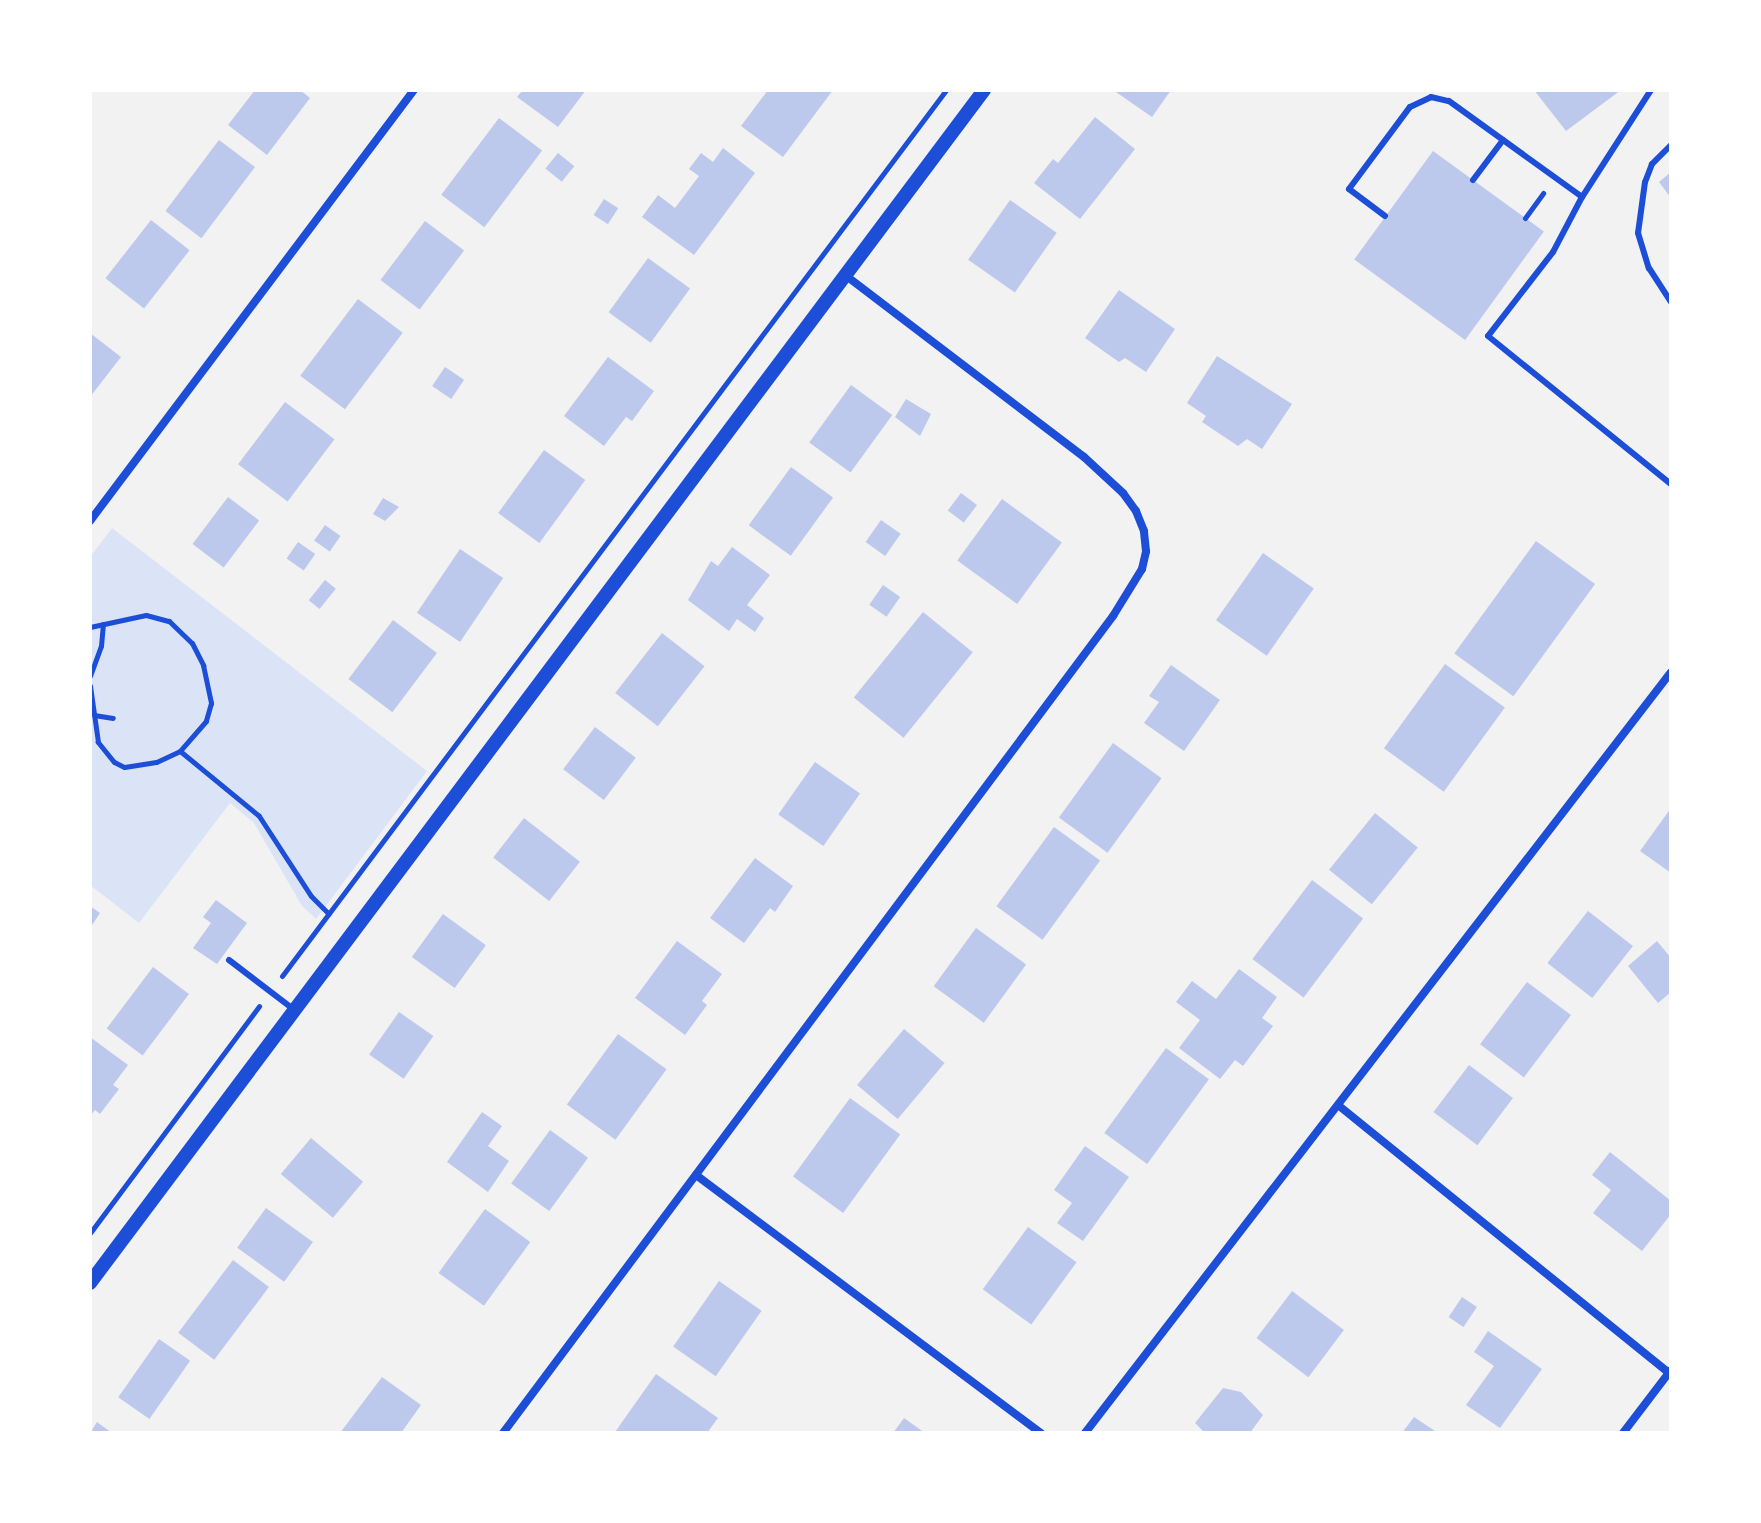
<!DOCTYPE html>
<style>
body{margin:0}
#map{position:relative;width:1761px;height:1523px;overflow:hidden;background:#f2f2f2;font-family:"Archivo Narrow",sans-serif}
div>[style]{position:absolute}
[style*='--x']{left:calc(var(--x)*1px);top:calc(var(--y)*1px);width:calc(var(--w)*1px);rotate:calc(var(--a)*1deg)}
.green>*{inset:0;background:#dbe4f7}
.building>*{inset:0;background:#bdc9ec;transform-origin:0 0}
.path>*{height:5px;margin:-2.5px;padding:0 2.5px;transform-origin:2.5px;border-radius:2.5px;background:#1d4ed8}
.service>*{height:6px;margin:-3px;padding:0 3px;transform-origin:3px;border-radius:3px;background:#1d4ed8}
.minor>*{height:8px;margin:-4px;padding:0 4px;transform-origin:4px;border-radius:4px;background:#1d4ed8}
.tertiary>*{height:14px;margin:-7px;padding:0 7px;transform-origin:7px;border-radius:7px;background:#1d4ed8}
span{translate:-50% -50%;white-space:nowrap;text-align:center;line-height:1.15;-webkit-text-stroke:6px #fff;paint-order:stroke}
.frame{position:absolute;inset:0;border:92px solid #fff;pointer-events:none}
</style>
<div id="map">
<div class="green">
<i style="clip-path:polygon(112px 528px,427px 771px,316px 919px,302px 906px,254px 823px,230px 803px,139px 923px,90px 885px,90px 557px)"></i>
</div>
<div class="building">
<i style="clip-path:polygon(255px 90px,300px 90px,310px 98px,267px 155px,228px 125px)"></i>
<i style="clip-path:polygon(523px 90px,586px 90px,558px 127px,517px 97px)"></i>
<i style="clip-path:polygon(768px 90px,833px 90px,783px 157px,741px 126px)"></i>
<i style="clip-path:polygon(1113px 90px,1171px 90px,1152px 117px)"></i>
<i style="clip-path:polygon(1534px 90px,1621px 90px,1566px 131px)"></i>
<i style="clip-path:polygon(1095px 117px,1135px 149px,1080px 219px,1034px 183px,1053px 159px,1058px 163px)"></i>
<i style="left:499px;top:118px;width:54px;height:96px;rotate:37deg"></i>
<i style="left:219px;top:140px;width:45px;height:89px;rotate:37deg"></i>
<i style="clip-path:polygon(723px 148px,755px 173px,694px 255px,642px 217px,658px 195px,675px 208px,699px 176px,689px 169px,701px 153px,713px 162px)"></i>
<i style="left:1433px;top:151px;width:137px;height:134px;rotate:36deg"></i>
<i style="left:558px;top:153px;width:21px;height:20px;rotate:39deg"></i>
<i style="clip-path:polygon(1671px 172px,1671px 198px,1659px 182px)"></i>
<i style="left:604px;top:199px;width:17px;height:19px;rotate:33deg"></i>
<i style="left:1010px;top:200px;width:57px;height:73px;rotate:35deg"></i>
<i style="left:151px;top:220px;width:49px;height:74px;rotate:38deg"></i>
<i style="left:425px;top:221px;width:49px;height:74px;rotate:37deg"></i>
<i style="left:648px;top:258px;width:52px;height:67px;rotate:36deg"></i>
<i style="clip-path:polygon(1119px 290px,1175px 329px,1146px 372px,1125px 358px,1119px 362px,1085px 338px)"></i>
<i style="left:358px;top:299px;width:56px;height:96px;rotate:37deg"></i>
<i style="clip-path:polygon(90px 333px,121px 357px,90px 397px)"></i>
<i style="clip-path:polygon(1217px 356px,1292px 404px,1262px 449px,1247px 439px,1238px 446px,1202px 422px,1206px 416px,1187px 403px)"></i>
<i style="clip-path:polygon(608px 357px,654px 391px,632px 421px,626px 417px,604px 446px,564px 416px)"></i>
<i style="left:445px;top:367px;width:23px;height:23px;rotate:34deg"></i>
<i style="left:851px;top:385px;width:51px;height:71px;rotate:36deg"></i>
<i style="clip-path:polygon(906px 399px,931px 414px,920px 436px,895px 417px)"></i>
<i style="left:285px;top:402px;width:62px;height:78px;rotate:37deg"></i>
<i style="left:544px;top:450px;width:51px;height:78px;rotate:36deg"></i>
<i style="left:791px;top:467px;width:52px;height:72px;rotate:36deg"></i>
<i style="left:961px;top:493px;width:20px;height:22px;rotate:37deg"></i>
<i style="left:228px;top:497px;width:39px;height:59px;rotate:37deg"></i>
<i style="clip-path:polygon(383px 498px,399px 507px,385px 521px,373px 514px)"></i>
<i style="left:1002px;top:499px;width:74px;height:76px;rotate:36deg"></i>
<i style="left:881px;top:520px;width:24px;height:27px;rotate:35deg"></i>
<i style="left:325px;top:525px;width:19px;height:19px;rotate:35deg"></i>
<i style="left:1536px;top:541px;width:73px;height:139px;rotate:36deg"></i>
<i style="left:298px;top:542px;width:21px;height:20px;rotate:35deg"></i>
<i style="clip-path:polygon(732px 547px,770px 575px,747px 605px,764px 618px,755px 632px,737px 619px,729px 631px,688px 600px,711px 561px,718px 566px)"></i>
<i style="left:460px;top:549px;width:52px;height:77px;rotate:34deg"></i>
<i style="left:1263px;top:553px;width:62px;height:82px;rotate:35deg"></i>
<i style="left:325px;top:580px;width:14px;height:26px;rotate:39deg"></i>
<i style="left:883px;top:585px;width:21px;height:24px;rotate:35deg"></i>
<i style="left:923px;top:612px;width:64px;height:110px;rotate:39deg"></i>
<i style="left:393px;top:620px;width:55px;height:74px;rotate:37deg"></i>
<i style="left:662px;top:633px;width:54px;height:76px;rotate:38deg"></i>
<i style="left:1445px;top:664px;width:74px;height:104px;rotate:36deg"></i>
<i style="clip-path:polygon(1171px 665px,1220px 700px,1184px 751px,1144px 723px,1159px 702px,1149px 696px)"></i>
<i style="left:595px;top:727px;width:51px;height:53px;rotate:37deg"></i>
<i style="left:1113px;top:743px;width:60px;height:92px;rotate:36deg"></i>
<i style="left:815px;top:762px;width:55px;height:64px;rotate:35deg"></i>
<i style="clip-path:polygon(1671px 808px,1671px 873px,1640px 851px)"></i>
<i style="left:1375px;top:813px;width:55px;height:73px;rotate:39deg"></i>
<i style="left:524px;top:818px;width:71px;height:50px;rotate:38deg"></i>
<i style="left:1054px;top:827px;width:57px;height:98px;rotate:36deg"></i>
<i style="clip-path:polygon(755px 858px,793px 886px,775px 912px,770px 908px,744px 943px,710px 918px)"></i>
<i style="left:1312px;top:880px;width:64px;height:99px;rotate:37deg"></i>
<i style="clip-path:polygon(216px 900px,247px 923px,217px 964px,193px 948px,211px 923px,203px 917px)"></i>
<i style="clip-path:polygon(90px 906px,100px 913px,90px 928px)"></i>
<i style="left:1588px;top:911px;width:57px;height:66px;rotate:38deg"></i>
<i style="left:443px;top:914px;width:53px;height:53px;rotate:36deg"></i>
<i style="left:976px;top:928px;width:62px;height:72px;rotate:36deg"></i>
<i style="clip-path:polygon(677px 941px,722px 974px,702px 1001px,707px 1005px,685px 1035px,635px 998px)"></i>
<i style="clip-path:polygon(1657px 941px,1671px 958px,1671px 992px,1658px 1003px,1628px 966px)"></i>
<i style="left:153px;top:967px;width:45px;height:77px;rotate:37deg"></i>
<i style="clip-path:polygon(1239px 969px,1277px 997px,1262px 1018px,1273px 1026px,1243px 1066px,1235px 1060px,1220px 1079px,1179px 1048px,1200px 1020px,1176px 1002px,1192px 981px,1216px 999px)"></i>
<i style="left:1527px;top:982px;width:55px;height:78px;rotate:37deg"></i>
<i style="left:399px;top:1012px;width:42px;height:52px;rotate:35deg"></i>
<i style="left:904px;top:1029px;width:53px;height:73px;rotate:40deg"></i>
<i style="left:618px;top:1034px;width:60px;height:87px;rotate:36deg"></i>
<i style="clip-path:polygon(90px 1037px,128px 1065px,113px 1085px,119px 1089px,100px 1114px,95px 1110px,90px 1116px)"></i>
<i style="left:1166px;top:1048px;width:53px;height:105px;rotate:36deg"></i>
<i style="left:1469px;top:1065px;width:55px;height:59px;rotate:37deg"></i>
<i style="left:850px;top:1098px;width:62px;height:97px;rotate:36deg"></i>
<i style="clip-path:polygon(482px 1112px,502px 1126px,488px 1146px,509px 1161px,488px 1192px,447px 1162px)"></i>
<i style="left:550px;top:1130px;width:47px;height:66px;rotate:36deg"></i>
<i style="left:311px;top:1138px;width:68px;height:47px;rotate:40deg"></i>
<i style="clip-path:polygon(1085px 1146px,1129px 1177px,1083px 1241px,1057px 1223px,1072px 1203px,1054px 1190px)"></i>
<i style="clip-path:polygon(1610px 1152px,1671px 1201px,1671px 1214px,1642px 1251px,1593px 1213px,1611px 1190px,1592px 1175px)"></i>
<i style="left:266px;top:1208px;width:58px;height:49px;rotate:36deg"></i>
<i style="left:485px;top:1209px;width:56px;height:79px;rotate:36deg"></i>
<i style="left:1028px;top:1227px;width:60px;height:77px;rotate:36deg"></i>
<i style="left:233px;top:1260px;width:45px;height:91px;rotate:37deg"></i>
<i style="left:719px;top:1281px;width:52px;height:80px;rotate:35deg"></i>
<i style="left:1292px;top:1291px;width:65px;height:59px;rotate:37deg"></i>
<i style="left:1462px;top:1297px;width:18px;height:24px;rotate:34deg"></i>
<i style="clip-path:polygon(1488px 1331px,1542px 1369px,1500px 1428px,1466px 1405px,1494px 1366px,1474px 1352px)"></i>
<i style="left:159px;top:1339px;width:38px;height:71px;rotate:35deg"></i>
<i style="clip-path:polygon(656px 1374px,718px 1418px,707px 1433px,615px 1432px)"></i>
<i style="clip-path:polygon(382px 1377px,421px 1405px,401px 1433px,340px 1433px)"></i>
<i style="clip-path:polygon(1223px 1388px,1241px 1392px,1263px 1415px,1250px 1433px,1205px 1433px,1195px 1423px)"></i>
<i style="clip-path:polygon(1414px 1417px,1438px 1433px,1402px 1433px)"></i>
<i style="clip-path:polygon(904px 1418px,925px 1433px,893px 1433px)"></i>
<i style="clip-path:polygon(97px 1422px,112px 1433px,90px 1433px)"></i>
</div>
<div class="path">
<i style="--x:1525;--y:218;--w:31;--a:-54"></i>
<i style="--x:90;--y:627;--w:57;--a:-12.1"></i>
<i style="--x:146;--y:615;--w:24;--a:15"></i>
<i style="--x:169;--y:621;--w:32;--a:44"></i>
<i style="--x:192;--y:643;--w:25;--a:63"></i>
<i style="--x:203;--y:665;--w:39;--a:78"></i>
<i style="--x:211;--y:703;--w:19;--a:106"></i>
<i style="--x:206;--y:721;--w:40;--a:131"></i>
<i style="--x:180;--y:751;--w:26;--a:155"></i>
<i style="--x:156;--y:762;--w:32;--a:171"></i>
<i style="--x:124;--y:767;--w:11;--a:-153"></i>
<i style="--x:114;--y:762;--w:26;--a:-129"></i>
<i style="--x:98;--y:742;--w:57;--a:-98.1"></i>
<i style="--x:90;--y:676;--w:32;--a:-70"></i>
<i style="--x:101;--y:646;--w:22;--a:-85"></i>
<i style="--x:94;--y:715;--w:19;--a:9"></i>
<i style="--x:180;--y:751;--w:102;--a:39.4"></i>
<i style="--x:259;--y:816;--w:95;--a:57"></i>
<i style="--x:311;--y:896;--w:25;--a:45"></i>
<i style="--x:282;--y:976;--w:1107;--a:-53.15"></i>
<i style="--x:90;--y:1233;--w:283;--a:-53.3"></i>
</div>
<div class="service">
<i style="--x:1651;--y:90;--w:127;--a:122.8"></i>
<i style="--x:1582;--y:197;--w:62;--a:117.8"></i>
<i style="--x:1553;--y:252;--w:106;--a:127.7"></i>
<i style="--x:1488;--y:336;--w:235;--a:39"></i>
<i style="--x:1671;--y:145;--w:27;--a:135"></i>
<i style="--x:1652;--y:164;--w:19;--a:111"></i>
<i style="--x:1645;--y:182;--w:51;--a:97.8"></i>
<i style="--x:1638;--y:233;--w:37;--a:73"></i>
<i style="--x:1649;--y:268;--w:40;--a:57.1"></i>
<i style="--x:1473;--y:180;--w:50;--a:-53.1"></i>
<i style="--x:1385;--y:216;--w:45;--a:-143.1"></i>
<i style="--x:1349;--y:189;--w:102;--a:-53.4"></i>
<i style="--x:1410;--y:107;--w:23;--a:-25"></i>
<i style="--x:1431;--y:97;--w:18;--a:13"></i>
<i style="--x:1449;--y:101;--w:164;--a:35.8"></i>
<i style="--x:229;--y:960;--w:81;--a:37.4"></i>
</div>
<div class="minor">
<i style="--x:90;--y:521;--w:539;--a:-53.07"></i>
<i style="--x:1338;--y:1105;--w:429;--a:39"></i>
<i style="--x:696;--y:1175;--w:431;--a:36.8"></i>
<i style="--x:503;--y:1433;--w:1020;--a:-53.25"></i>
<i style="--x:1113;--y:616;--w:55;--a:-58.3"></i>
<i style="--x:1142;--y:569;--w:18;--a:-77"></i>
<i style="--x:1146;--y:551;--w:20;--a:-96"></i>
<i style="--x:1144;--y:531;--w:22;--a:-112"></i>
<i style="--x:1136;--y:511;--w:22;--a:-126"></i>
<i style="--x:1123;--y:493;--w:53;--a:-137.3"></i>
<i style="--x:1084;--y:457;--w:299;--a:-142.7"></i>
<i style="--x:1085;--y:1433;--w:960;--a:-52.4"></i>
<i style="--x:1623;--y:1433;--w:79;--a:-52.7"></i>
</div>
<div class="tertiary">
<i style="--x:90;--y:1283;--w:1491;--a:-53.15"></i>
</div>
<div class="frame"></div>
</div>
